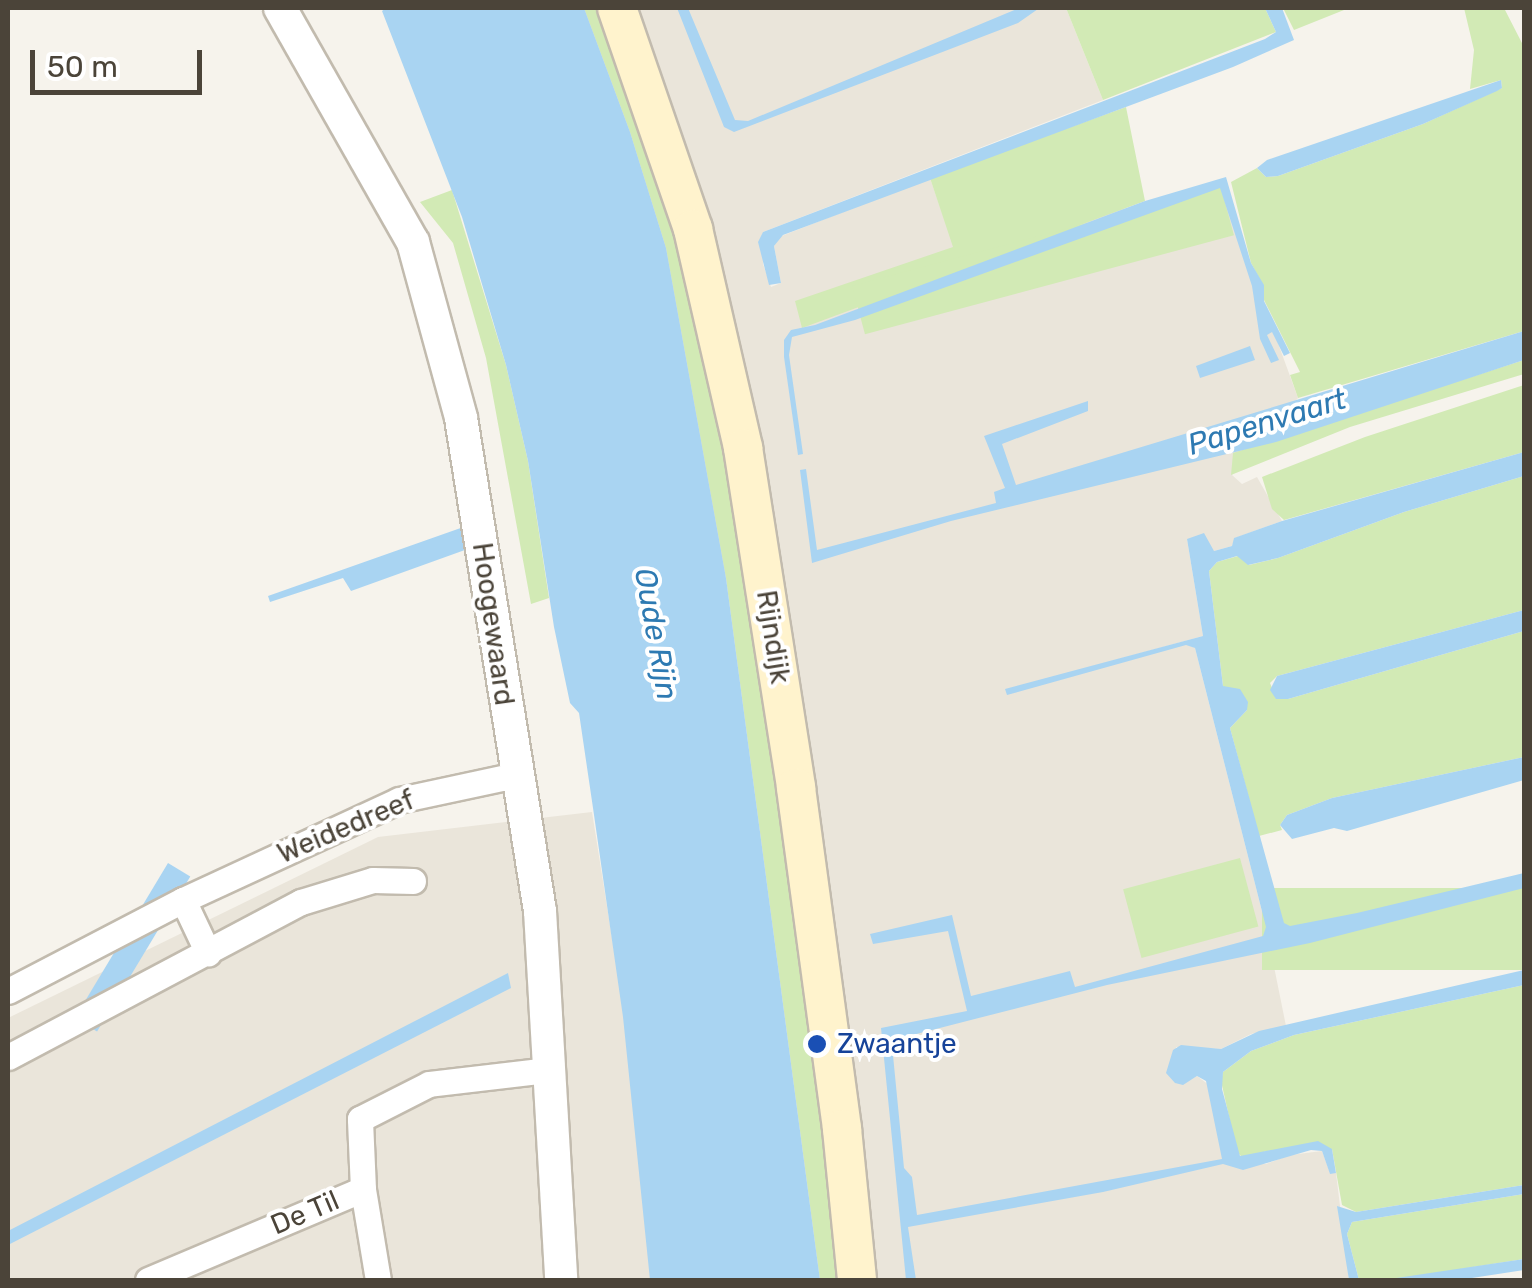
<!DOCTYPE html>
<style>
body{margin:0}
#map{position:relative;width:1532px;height:1288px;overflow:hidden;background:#f6f3ec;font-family:Rubik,sans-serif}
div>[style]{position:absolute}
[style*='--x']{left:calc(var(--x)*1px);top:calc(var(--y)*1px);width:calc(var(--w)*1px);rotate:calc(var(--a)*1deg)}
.residential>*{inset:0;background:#eae5da}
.green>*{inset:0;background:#d2eab5;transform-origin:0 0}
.water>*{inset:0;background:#a9d4f2;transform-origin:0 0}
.roads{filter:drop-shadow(2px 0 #c2bbae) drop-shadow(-2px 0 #c2bbae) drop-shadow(0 2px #c2bbae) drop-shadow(0 -2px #c2bbae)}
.minor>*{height:25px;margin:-12.5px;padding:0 12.5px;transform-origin:12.5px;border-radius:12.5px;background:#fff}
.tertiary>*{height:32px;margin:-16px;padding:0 16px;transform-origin:16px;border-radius:16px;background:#fff}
.secondary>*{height:38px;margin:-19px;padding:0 19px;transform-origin:19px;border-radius:19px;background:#fff3cd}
.dots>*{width:28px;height:28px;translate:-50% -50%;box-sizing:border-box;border:5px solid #fff;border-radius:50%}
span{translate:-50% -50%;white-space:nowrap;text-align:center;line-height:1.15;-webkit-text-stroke:8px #fff;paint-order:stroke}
.street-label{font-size:28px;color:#4b4439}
.transit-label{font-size:28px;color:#164399}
.left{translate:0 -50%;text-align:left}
.water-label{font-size:30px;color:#2e7ab2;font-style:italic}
.frame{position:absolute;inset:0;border:10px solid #4b4439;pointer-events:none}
.scale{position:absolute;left:30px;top:50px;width:172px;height:45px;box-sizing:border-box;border:5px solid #4b4439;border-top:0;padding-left:12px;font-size:30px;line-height:35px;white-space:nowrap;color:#4b4439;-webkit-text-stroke:8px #fff;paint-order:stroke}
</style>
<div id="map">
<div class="residential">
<i style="clip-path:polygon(584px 8px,1066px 8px,1103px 100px,763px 232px,763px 264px,771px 287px,781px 283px,774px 246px,779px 237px,930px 178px,954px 247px,1221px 187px,1298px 398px,1232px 475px,1242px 484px,1257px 477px,1282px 521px,1235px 538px,1232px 546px,1214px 551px,1187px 539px,1203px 636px,1006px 690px,1187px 644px,1195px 648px,1266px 927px,1286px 1026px,1251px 1034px,1221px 1049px,1176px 1047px,1183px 1084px,1197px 1076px,1209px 1085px,1226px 1163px,1266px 1164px,1290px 1155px,1322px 1151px,1330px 1173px,1336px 1173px,1349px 1280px,820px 1280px,726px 578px)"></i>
<i style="clip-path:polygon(592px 812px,652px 1189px,657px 1280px,8px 1280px,8px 1018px,378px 837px)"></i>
</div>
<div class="green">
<i style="clip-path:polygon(584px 8px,611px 8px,637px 63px,748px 506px,846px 1280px,820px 1280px,726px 578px,666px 248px,630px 132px)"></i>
<i style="clip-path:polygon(1066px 8px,1265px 8px,1276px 32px,1103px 100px)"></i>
<i style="clip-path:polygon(1283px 8px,1282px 8px,1349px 8px,1294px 30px)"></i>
<i style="clip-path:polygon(1464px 8px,1504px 8px,1524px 47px,1524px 331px,1298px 398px,1290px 375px,1300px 372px,1264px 300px,1263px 285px,1251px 263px,1231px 182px,1257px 168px,1266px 177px,1278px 176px,1423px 124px,1502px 88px,1501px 80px,1470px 89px,1474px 50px)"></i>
<i style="clip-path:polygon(1126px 107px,1145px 201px,802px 328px,795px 301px,953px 247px,930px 178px)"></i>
<i style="left:1221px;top:187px;width:50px;height:382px;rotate:75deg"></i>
<i style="clip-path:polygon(452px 190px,506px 365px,528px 461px,549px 598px,531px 604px,486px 358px,453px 243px,420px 202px)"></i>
<i style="clip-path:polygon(1524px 360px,1524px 374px,1350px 427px,1231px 475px,1233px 453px)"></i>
<i style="clip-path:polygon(1524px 385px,1524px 452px,1284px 520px,1272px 509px,1262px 477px,1365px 437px)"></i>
<i style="clip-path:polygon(1524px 476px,1524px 610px,1277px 676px,1270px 683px,1276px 698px,1288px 699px,1524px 631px,1524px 757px,1332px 798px,1287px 815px,1280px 825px,1282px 830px,1259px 836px,1230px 728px,1247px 710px,1223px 686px,1209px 571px,1217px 562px,1238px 556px,1249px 565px,1278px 558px,1404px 512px)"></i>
<i style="left:1240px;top:858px;width:71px;height:121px;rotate:75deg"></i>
<i style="left:1524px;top:888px;width:82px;height:262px;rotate:90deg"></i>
<i style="clip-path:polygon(1524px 985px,1524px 1185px,1356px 1212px,1342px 1205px,1332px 1149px,1267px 1151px,1243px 1158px,1237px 1152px,1221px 1081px,1223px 1072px,1251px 1051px,1294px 1035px)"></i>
<i style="clip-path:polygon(1524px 1194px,1524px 1259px,1404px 1278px,1359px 1280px,1347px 1234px,1352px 1222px)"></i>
</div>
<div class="water">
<i style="clip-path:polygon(386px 8px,584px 8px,630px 132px,666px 248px,726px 578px,820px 1280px,650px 1280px,623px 1017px,593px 808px,579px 713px,570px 703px,554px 627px,528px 461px,506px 365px,462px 217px,382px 11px)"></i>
<i style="clip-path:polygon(677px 8px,688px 8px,735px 120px,748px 121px,1019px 8px,1038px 9px,1018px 23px,734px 132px,724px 127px)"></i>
<i style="clip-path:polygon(1265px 8px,1282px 8px,1294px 40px,1233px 67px,783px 235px,774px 246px,781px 283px,769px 285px,758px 242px,763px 232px,1265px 39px,1276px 32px)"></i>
<i style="clip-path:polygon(1501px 80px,1502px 88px,1497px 91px,1423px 124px,1278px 176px,1266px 177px,1257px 168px,1267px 160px)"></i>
<i style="clip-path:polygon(1226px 177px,1251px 263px,1264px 285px,1264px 301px,1290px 353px,1284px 356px,1272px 332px,1267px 335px,1279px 360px,1271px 363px,1260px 339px,1252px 286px,1220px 188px,855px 320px,792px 337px,789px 355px,803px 454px,798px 455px,784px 357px,784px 340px,791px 330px,815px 325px,1145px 201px)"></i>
<i style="clip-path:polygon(1524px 331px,1524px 360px,1276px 442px,951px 521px,812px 563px,800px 470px,806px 469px,817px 550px,996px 503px,994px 492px,1005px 488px,984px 436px,1088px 401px,1088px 411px,1002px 444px,1016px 485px)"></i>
<i style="clip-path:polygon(1250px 346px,1255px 360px,1200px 378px,1196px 366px)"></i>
<i style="clip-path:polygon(1524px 452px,1524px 476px,1404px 512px,1278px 558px,1248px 565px,1237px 556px,1217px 562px,1209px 571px,1223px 686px,1240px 689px,1248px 702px,1247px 710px,1230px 728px,1284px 923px,1290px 926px,1357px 913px,1524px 873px,1524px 888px,1310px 943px,1107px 985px,897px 1039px,892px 1045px,904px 1168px,912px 1177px,917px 1215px,1222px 1159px,1206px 1081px,1197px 1076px,1183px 1085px,1175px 1083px,1166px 1073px,1173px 1050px,1181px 1045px,1221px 1049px,1259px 1031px,1524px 970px,1524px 985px,1294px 1035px,1251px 1051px,1223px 1072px,1222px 1089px,1240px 1156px,1318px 1141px,1332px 1149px,1336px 1173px,1330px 1174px,1322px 1151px,1311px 1150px,1243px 1170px,1223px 1164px,1103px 1192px,908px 1227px,916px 1280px,906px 1280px,881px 1028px,967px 1011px,948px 931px,873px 944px,870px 934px,952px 915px,971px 996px,1070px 971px,1075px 987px,1263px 936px,1266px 927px,1195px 648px,1186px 645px,1007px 695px,1005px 689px,1203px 636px,1187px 539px,1204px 533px,1214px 551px,1232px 546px,1234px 538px,1282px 521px)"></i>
<i style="clip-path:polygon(472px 524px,476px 546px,351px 591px,343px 578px,270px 602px,268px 596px)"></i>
<i style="clip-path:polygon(1524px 610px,1524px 631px,1288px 699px,1276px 699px,1270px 690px,1277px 676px)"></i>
<i style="clip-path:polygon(1524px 757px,1524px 780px,1347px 831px,1334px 828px,1292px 839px,1280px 825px,1287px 815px,1332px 798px)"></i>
<i style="left:168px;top:863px;width:26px;height:181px;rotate:31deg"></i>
<i style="clip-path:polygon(508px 973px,511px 988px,8px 1245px,8px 1231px)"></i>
<i style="clip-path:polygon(1524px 1185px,1524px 1194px,1352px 1222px,1347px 1234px,1359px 1280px,1349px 1280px,1337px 1206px,1356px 1212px)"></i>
<i style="clip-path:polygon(1524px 1259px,1524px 1270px,1459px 1280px,1383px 1280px)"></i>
</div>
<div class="roads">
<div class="minor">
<i style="--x:183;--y:900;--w:59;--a:64.7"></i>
<i style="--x:8;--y:991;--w:197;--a:-27.5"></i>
<i style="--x:183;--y:900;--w:238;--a:-24.8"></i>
<i style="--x:399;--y:800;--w:120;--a:-12.1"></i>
<i style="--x:8;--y:1057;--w:331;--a:-27.9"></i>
<i style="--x:301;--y:902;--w:75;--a:-17"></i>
<i style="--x:373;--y:880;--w:40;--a:1.4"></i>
<i style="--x:148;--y:1280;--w:233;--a:-22.9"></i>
<i style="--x:378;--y:1280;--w:92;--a:-99.4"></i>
<i style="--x:363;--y:1189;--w:70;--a:-92.5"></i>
<i style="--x:360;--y:1119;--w:77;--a:-26.9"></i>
<i style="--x:429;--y:1084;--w:121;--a:-6.7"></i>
</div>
<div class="tertiary">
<i style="--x:280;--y:8;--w:269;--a:60.4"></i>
<i style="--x:413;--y:242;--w:182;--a:74.7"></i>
<i style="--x:461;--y:418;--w:499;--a:80.9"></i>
<i style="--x:540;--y:911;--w:370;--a:86.7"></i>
</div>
<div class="secondary">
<i style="--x:617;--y:8;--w:234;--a:71"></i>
<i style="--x:693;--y:229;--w:225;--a:77.1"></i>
<i style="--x:743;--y:448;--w:344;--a:81.1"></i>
<i style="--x:796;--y:788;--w:344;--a:82.3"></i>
<i style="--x:842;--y:1129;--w:152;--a:84.3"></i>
</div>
</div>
<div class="dots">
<i style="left:817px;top:1044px;background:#1a4fb4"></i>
</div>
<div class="street-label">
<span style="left:493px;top:624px;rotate:82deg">Hoogewaard</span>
<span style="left:773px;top:637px;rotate:81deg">Rijndijk</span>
<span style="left:346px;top:827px;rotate:-23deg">Weidedreef</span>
<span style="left:305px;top:1213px;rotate:-23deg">De Til</span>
</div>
<div class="transit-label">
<span class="left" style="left:837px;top:1044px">Zwaantje</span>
</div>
<div class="water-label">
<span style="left:1267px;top:422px;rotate:-17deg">Papenvaart</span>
<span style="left:656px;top:634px;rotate:80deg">Oude Rijn</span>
</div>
<div class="frame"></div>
<div class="scale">50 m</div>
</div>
